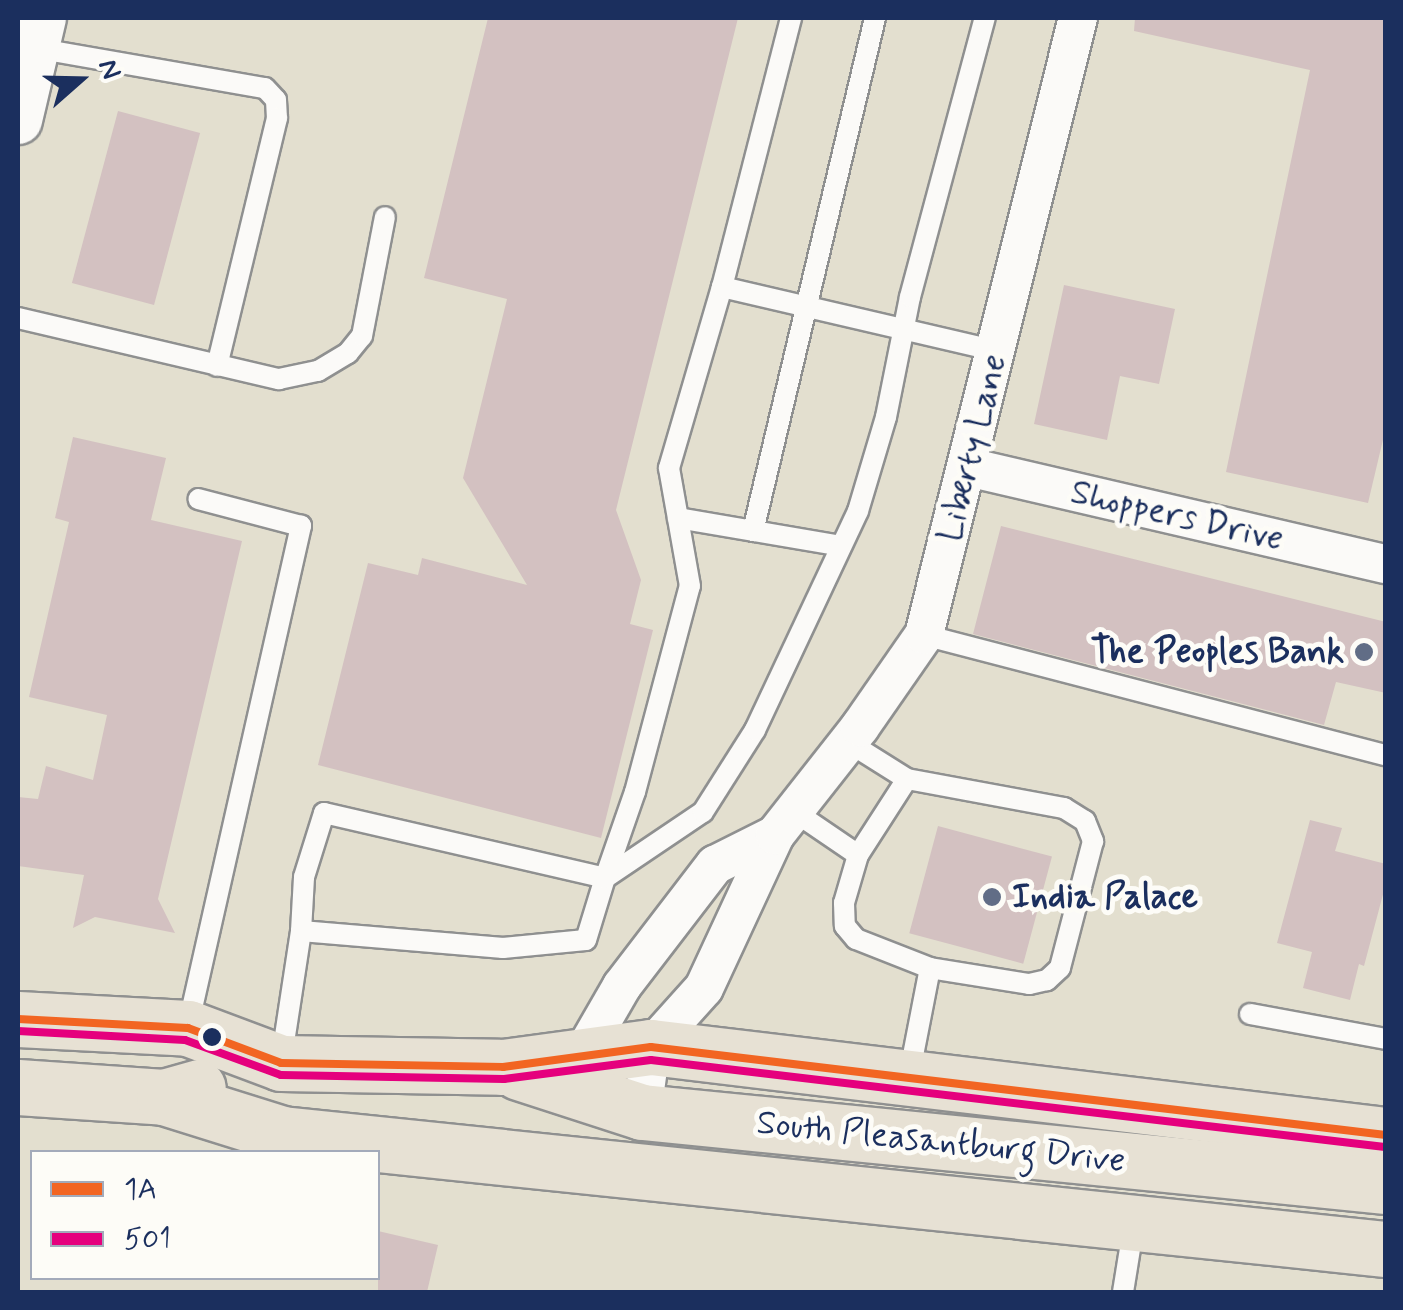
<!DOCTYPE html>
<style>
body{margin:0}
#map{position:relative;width:1403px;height:1310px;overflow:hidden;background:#e3dfcf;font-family:Mynerve,sans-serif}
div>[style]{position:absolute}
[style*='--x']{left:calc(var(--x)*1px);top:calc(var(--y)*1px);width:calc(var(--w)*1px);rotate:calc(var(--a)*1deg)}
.building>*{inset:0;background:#d3c1c1;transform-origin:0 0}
.roads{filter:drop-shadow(2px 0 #8f9090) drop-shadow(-2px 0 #8f9090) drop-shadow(0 2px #8f9090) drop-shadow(0 -2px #8f9090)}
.service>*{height:20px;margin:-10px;padding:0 10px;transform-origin:10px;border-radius:10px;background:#fbfaf8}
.minor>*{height:38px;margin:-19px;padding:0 19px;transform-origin:19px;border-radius:19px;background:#fbfaf8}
.tertiary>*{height:48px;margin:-24px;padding:0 24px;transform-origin:24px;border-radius:24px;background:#fbfaf8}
.primary>*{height:55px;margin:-27.5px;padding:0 27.5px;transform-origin:27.5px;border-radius:27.5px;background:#e7e1d4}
.bus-1>*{height:8px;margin:-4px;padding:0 4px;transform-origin:4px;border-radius:4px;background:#f26522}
.bus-2>*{height:8px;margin:-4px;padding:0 4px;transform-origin:4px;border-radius:4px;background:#e5007d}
.dots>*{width:28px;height:28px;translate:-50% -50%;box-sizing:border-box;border:5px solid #fdfcf7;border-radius:50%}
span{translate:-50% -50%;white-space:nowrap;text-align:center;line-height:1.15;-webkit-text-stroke:10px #fdfcf7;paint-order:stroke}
.street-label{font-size:35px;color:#1b2f5e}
.poi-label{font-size:35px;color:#1b2f5e;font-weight:700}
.right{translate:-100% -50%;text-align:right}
.left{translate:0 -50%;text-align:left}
.frame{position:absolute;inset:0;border:20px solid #1b2f5e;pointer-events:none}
.legend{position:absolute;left:30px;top:1150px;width:350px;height:130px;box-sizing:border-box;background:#fdfcf7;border:2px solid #a3aaba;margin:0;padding:12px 18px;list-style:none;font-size:30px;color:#1b2f5e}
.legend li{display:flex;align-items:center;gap:20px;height:50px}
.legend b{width:50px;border:2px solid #a3aaba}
.north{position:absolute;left:30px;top:30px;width:100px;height:100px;-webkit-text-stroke:8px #fdfcf7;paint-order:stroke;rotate:70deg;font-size:28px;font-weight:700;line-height:40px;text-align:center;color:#1b2f5e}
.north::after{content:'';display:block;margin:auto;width:35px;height:45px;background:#1b2f5e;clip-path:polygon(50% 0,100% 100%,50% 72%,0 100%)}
</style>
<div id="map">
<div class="building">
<i style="clip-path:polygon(488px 18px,738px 18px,616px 510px,641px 580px,630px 624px,653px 630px,601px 838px,318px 765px,368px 563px,418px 575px,422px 558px,527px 585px,463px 478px,507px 299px,424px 278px)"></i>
<i style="clip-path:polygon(1135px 18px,1386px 18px,1386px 427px,1368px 503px,1226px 472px,1310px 70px,1134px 31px)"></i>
<i style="left:118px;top:111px;width:85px;height:178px;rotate:15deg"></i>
<i style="clip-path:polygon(1064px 285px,1175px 309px,1159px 384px,1120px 376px,1107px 440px,1034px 424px)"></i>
<i style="clip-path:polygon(73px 437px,166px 458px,151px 520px,242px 541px,158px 899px,175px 933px,95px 917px,73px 928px,84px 875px,18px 866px,18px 797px,38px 799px,46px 766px,93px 780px,107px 715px,29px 697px,69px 522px,55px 518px)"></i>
<i style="clip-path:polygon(1001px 526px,1386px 622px,1386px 693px,1336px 682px,1324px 725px,973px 634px)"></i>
<i style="clip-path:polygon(1310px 820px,1342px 828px,1335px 851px,1386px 864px,1386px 883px,1364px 966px,1359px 964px,1350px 1000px,1303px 988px,1312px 952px,1277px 943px)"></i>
<i style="left:938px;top:826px;width:118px;height:111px;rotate:15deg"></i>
<i style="clip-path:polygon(378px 1231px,438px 1245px,427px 1292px,378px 1292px)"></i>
</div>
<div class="roads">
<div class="service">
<i style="--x:35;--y:48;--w:233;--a:9.9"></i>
<i style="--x:265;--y:88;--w:16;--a:47"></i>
<i style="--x:276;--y:100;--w:18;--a:87"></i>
<i style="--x:277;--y:118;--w:255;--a:103.6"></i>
<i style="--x:722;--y:287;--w:281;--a:13.1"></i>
<i style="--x:18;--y:318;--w:268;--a:13.2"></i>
<i style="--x:279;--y:379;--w:40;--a:-12"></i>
<i style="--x:318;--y:371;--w:35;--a:-31"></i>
<i style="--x:348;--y:353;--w:22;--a:-51"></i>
<i style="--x:362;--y:336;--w:121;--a:-79.1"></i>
<i style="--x:678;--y:518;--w:165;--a:9.7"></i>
<i style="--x:753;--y:531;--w:527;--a:-76.62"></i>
<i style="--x:924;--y:635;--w:477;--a:14.6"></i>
<i style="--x:848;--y:742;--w:70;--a:32.1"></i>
<i style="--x:907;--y:779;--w:160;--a:10.5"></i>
<i style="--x:1064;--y:808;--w:25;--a:32"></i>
<i style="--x:1085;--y:821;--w:22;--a:68"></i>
<i style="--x:1093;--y:841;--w:131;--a:104.6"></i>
<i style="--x:1060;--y:968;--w:18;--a:137"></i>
<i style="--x:1047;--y:980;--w:18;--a:167"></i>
<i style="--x:1029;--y:984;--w:100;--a:-170.8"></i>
<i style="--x:930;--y:968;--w:110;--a:101"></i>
<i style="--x:795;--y:812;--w:76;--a:34.3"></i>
<i style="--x:858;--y:855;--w:50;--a:106.3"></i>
<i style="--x:844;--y:903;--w:23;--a:88"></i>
<i style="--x:845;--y:926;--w:17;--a:50"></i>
<i style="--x:856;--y:939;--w:79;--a:21.4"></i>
<i style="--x:858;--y:855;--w:90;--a:-57.2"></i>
<i style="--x:301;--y:931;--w:203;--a:4.8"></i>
<i style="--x:503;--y:948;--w:83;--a:-5.5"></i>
<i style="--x:586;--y:940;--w:65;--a:-73"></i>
<i style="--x:605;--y:878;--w:118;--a:-34"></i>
<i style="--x:703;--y:812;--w:97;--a:-57.6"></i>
<i style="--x:755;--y:730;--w:242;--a:-64.8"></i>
<i style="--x:858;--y:511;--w:98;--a:-73.4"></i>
<i style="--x:886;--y:417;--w:122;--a:-78.7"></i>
<i style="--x:910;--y:297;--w:289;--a:-75"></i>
<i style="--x:1250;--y:1014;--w:138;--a:10.4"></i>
<i style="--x:188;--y:1026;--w:513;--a:-77.27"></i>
<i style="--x:301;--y:526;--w:106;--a:-165.3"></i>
<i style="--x:281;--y:1062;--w:133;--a:-81.3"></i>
<i style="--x:301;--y:931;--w:54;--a:-86.8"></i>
<i style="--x:304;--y:877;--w:67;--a:-72.6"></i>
<i style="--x:324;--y:813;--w:288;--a:13"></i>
<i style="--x:605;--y:878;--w:91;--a:-70.8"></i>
<i style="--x:635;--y:792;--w:213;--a:-75.1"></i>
<i style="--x:690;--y:586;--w:120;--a:-100.1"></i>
<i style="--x:669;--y:468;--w:189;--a:-73.7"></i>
<i style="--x:722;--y:287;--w:278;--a:-75.6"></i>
<i style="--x:1123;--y:1292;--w:69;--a:-80.8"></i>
</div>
<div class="minor">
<i style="--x:968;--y:467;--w:429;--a:13.1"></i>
<i style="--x:581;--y:1057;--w:82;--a:-60"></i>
<i style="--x:622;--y:986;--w:153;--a:-52.5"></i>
<i style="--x:715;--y:865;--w:67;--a:-26.6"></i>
<i style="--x:642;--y:1112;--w:66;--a:-82.1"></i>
<i style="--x:651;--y:1047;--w:79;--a:-48.1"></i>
<i style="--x:704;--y:988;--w:169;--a:-65.1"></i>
<i style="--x:775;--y:835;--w:137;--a:-51.8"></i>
<i style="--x:860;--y:727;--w:112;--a:-55.2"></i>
<i style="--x:924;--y:635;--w:636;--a:-75.99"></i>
</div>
<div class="tertiary">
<i style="--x:18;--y:120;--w:105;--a:-76.8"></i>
</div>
<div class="primary">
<i style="--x:18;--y:1019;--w:170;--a:3"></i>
<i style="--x:188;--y:1028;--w:99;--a:20.6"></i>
<i style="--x:281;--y:1063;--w:222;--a:1"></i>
<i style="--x:503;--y:1067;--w:149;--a:-7.7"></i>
<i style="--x:651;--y:1047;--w:740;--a:6.83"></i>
<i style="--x:519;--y:1072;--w:129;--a:18"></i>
<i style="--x:642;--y:1112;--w:748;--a:5.68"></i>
<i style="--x:18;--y:1087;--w:146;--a:3.9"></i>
<i style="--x:164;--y:1097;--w:35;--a:-16"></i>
<i style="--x:164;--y:1097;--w:124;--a:17.4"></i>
<i style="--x:282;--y:1134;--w:1110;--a:5.95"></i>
</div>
</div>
<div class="bus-1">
<i style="--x:18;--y:1019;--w:170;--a:3"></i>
<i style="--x:188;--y:1028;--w:99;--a:20.6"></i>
<i style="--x:281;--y:1063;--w:222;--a:1"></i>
<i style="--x:503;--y:1067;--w:149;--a:-7.7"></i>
<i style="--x:651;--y:1047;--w:740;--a:6.83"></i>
</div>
<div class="bus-2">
<i style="--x:18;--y:1031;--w:167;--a:3.1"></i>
<i style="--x:185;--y:1040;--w:102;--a:20"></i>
<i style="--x:281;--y:1075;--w:223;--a:1"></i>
<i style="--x:504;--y:1079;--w:148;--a:-7.4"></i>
<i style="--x:651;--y:1060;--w:739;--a:6.76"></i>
</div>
<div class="dots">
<i style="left:1364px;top:652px;background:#616d86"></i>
<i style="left:992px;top:897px;background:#616d86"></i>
<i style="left:212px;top:1037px;background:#1b2f5e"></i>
</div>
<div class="street-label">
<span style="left:973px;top:448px;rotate:-76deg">Liberty Lane</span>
<span style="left:1177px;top:516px;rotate:13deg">Shoppers Drive</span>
<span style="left:941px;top:1142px;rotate:6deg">South Pleasantburg Drive</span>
</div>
<div class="poi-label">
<span class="right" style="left:1344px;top:652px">The Peoples Bank</span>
<span class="left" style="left:1012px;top:897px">India Palace</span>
</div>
<div class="frame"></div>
<ul class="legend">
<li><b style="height:12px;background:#f26522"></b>1A</li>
<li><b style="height:12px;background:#e5007d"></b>501</li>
</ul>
<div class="north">N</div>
</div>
